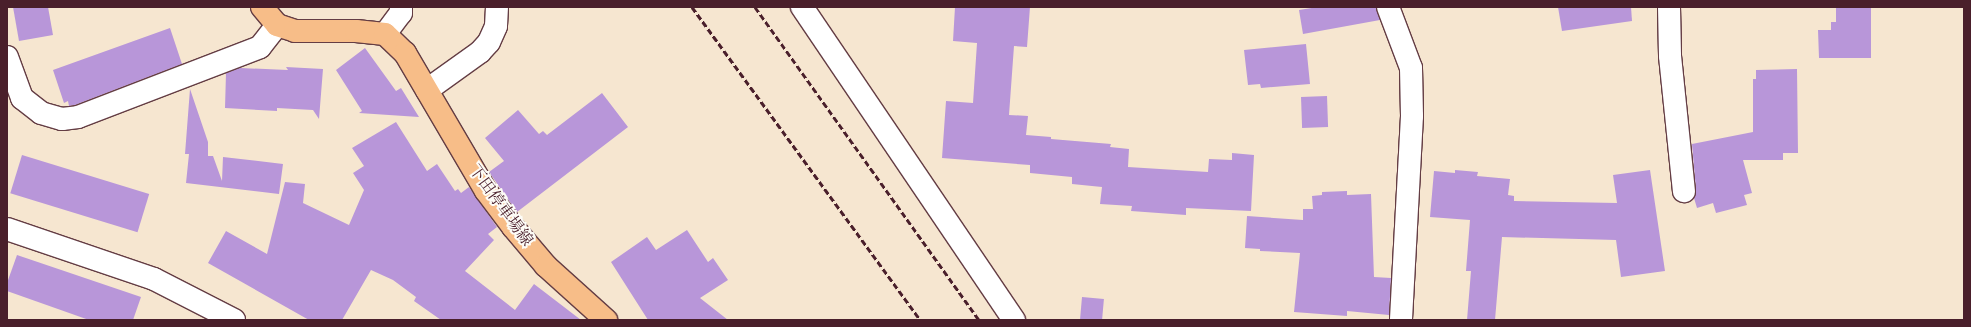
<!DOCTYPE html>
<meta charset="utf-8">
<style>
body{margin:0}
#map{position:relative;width:1971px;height:327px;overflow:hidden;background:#f6e6d0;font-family:Vollkorn,"Noto Serif JP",serif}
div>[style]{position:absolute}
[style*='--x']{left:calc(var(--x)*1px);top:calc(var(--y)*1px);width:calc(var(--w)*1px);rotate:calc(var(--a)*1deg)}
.building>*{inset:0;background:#b896d9;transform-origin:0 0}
.roads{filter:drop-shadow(1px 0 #643d44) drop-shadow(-1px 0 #643d44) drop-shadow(0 1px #643d44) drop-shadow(0 -1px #643d44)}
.minor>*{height:22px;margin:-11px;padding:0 11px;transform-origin:11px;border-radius:11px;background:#fff}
.major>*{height:22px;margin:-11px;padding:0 11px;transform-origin:11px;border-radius:11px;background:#f7bd88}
.rail>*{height:3px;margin-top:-1.5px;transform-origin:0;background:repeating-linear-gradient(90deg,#4a1f2b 0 6px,transparent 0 9px)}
span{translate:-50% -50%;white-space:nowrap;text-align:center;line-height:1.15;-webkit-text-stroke:4px #fdfcf7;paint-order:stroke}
.street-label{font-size:16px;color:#4a1f2b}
.frame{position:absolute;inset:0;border:8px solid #4a1f2b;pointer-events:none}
</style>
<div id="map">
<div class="building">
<i style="clip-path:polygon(13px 7px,48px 7px,53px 35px,19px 41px)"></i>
<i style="clip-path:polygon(955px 7px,1030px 7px,1027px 47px,1014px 46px,1009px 115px,1028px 116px,1026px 135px,1051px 137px,1051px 139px,1111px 144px,1110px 147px,1129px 149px,1128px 167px,1208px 172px,1209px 159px,1232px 160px,1232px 153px,1254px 155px,1251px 211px,1186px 208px,1186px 215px,1131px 211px,1132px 206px,1100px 204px,1102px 187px,1072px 184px,1072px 177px,1030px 173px,1030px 165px,942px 158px,946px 101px,973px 103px,977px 43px,953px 41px)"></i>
<i style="clip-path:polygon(1318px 7px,1376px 7px,1380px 20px,1303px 34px,1299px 10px)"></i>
<i style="clip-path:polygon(1558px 7px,1631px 7px,1632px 21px,1562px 31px)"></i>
<i style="clip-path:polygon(1836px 7px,1871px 7px,1871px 58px,1819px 58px,1818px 30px,1831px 30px,1831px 22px,1836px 22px)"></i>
<i style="clip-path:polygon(170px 28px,182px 64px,75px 105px,69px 106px,68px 101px,64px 103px,53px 70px)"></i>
<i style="clip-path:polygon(1306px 44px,1310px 84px,1261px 88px,1260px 84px,1248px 85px,1244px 50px)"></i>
<i style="clip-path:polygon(365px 48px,396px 91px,401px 88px,419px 117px,359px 113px,362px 111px,336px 70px)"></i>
<i style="clip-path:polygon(286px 67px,323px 69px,319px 119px,313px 110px,277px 108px,277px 111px,225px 108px,226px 73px,240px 68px,288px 70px)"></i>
<i style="clip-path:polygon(1797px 69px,1798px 153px,1783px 153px,1783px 160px,1743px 160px,1752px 193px,1744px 195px,1747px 205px,1716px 213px,1713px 203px,1697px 208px,1694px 198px,1696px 190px,1692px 144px,1753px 132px,1753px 79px,1756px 79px,1756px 70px)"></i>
<i style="clip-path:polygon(190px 89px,208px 142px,208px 156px,213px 156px,222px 181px,223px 157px,283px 164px,279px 194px,186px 183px,189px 154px,185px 154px)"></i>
<i style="clip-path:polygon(602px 93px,628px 127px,517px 212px,489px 172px,504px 161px,485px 138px,518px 110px,539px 134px,543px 131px,547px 135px)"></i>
<i style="left:1327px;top:96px;width:31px;height:26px;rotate:88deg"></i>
<i style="clip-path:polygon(396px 122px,427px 171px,437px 164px,455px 191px,458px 189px,461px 193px,469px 187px,497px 227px,488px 234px,494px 240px,465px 271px,515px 310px,534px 284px,581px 320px,441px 320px,414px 301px,416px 297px,393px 280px,371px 270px,342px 320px,309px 320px,208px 263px,226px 231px,267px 254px,285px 182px,305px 184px,303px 203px,349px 225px,364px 190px,353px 173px,364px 166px,352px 148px)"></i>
<i style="left:22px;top:155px;width:133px;height:40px;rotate:17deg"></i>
<i style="clip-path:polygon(1455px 170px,1478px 172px,1477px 176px,1510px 179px,1508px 195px,1514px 196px,1514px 201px,1617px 203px,1613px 175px,1650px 170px,1665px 271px,1621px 277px,1616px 240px,1502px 237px,1495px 320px,1467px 320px,1471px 271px,1466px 271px,1470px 220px,1430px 217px,1434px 171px,1455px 173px)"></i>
<i style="clip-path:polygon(1347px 191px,1347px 195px,1371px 194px,1374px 277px,1391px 278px,1389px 315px,1347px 311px,1347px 316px,1294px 312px,1300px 253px,1260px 251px,1260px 249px,1245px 248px,1247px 216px,1303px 220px,1303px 209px,1313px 209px,1312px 196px,1322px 195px,1322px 192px)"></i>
<i style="clip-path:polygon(687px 230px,708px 262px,713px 258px,728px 280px,700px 298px,728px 320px,648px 320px,611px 262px,647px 237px,656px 250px)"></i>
<i style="clip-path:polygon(17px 255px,141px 297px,133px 320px,89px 320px,7px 291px,7px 283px)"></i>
<i style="left:1082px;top:297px;width:22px;height:23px;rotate:5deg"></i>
</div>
<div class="roads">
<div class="minor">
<i style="--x:802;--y:7;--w:378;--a:55.9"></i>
<i style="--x:1388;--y:7;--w:65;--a:69.3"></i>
<i style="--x:1411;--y:68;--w:48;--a:88.8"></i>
<i style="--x:1412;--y:116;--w:204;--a:93.1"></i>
<i style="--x:1669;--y:7;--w:49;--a:88.8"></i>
<i style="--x:1670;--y:56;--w:136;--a:84.1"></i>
<i style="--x:385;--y:34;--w:26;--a:-53"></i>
<i style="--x:401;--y:13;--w:6;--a:-90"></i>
<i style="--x:7;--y:57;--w:44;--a:69.9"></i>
<i style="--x:22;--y:98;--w:24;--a:38"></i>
<i style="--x:41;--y:113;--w:22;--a:16"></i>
<i style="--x:62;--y:119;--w:16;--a:-7"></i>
<i style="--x:78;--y:117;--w:195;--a:-21"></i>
<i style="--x:260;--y:47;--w:28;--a:-52"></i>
<i style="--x:427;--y:90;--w:65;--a:-35.6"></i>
<i style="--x:480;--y:52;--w:13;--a:-48"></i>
<i style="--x:489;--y:42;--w:17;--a:-66"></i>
<i style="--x:496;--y:26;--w:19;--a:-87"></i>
<i style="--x:7;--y:229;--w:155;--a:18.8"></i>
<i style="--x:154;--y:279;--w:90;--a:27.1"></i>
</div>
<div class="major">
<i style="--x:262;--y:7;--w:23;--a:50"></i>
<i style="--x:277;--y:25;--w:19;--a:18"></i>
<i style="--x:295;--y:31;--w:61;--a:0"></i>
<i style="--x:356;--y:31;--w:29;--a:6"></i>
<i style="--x:385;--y:34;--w:28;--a:44"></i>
<i style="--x:405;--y:53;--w:160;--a:59.6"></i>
<i style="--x:486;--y:191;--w:45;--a:53.1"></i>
<i style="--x:513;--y:227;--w:51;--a:49.8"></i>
<i style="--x:546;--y:266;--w:81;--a:42"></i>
</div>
</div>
<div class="rail">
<i style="--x:692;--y:7;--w:387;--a:53.9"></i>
<i style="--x:755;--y:7;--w:385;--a:54.4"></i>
</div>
<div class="street-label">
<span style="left:500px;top:206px;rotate:54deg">下田停車場線</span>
</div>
<div class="frame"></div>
</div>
